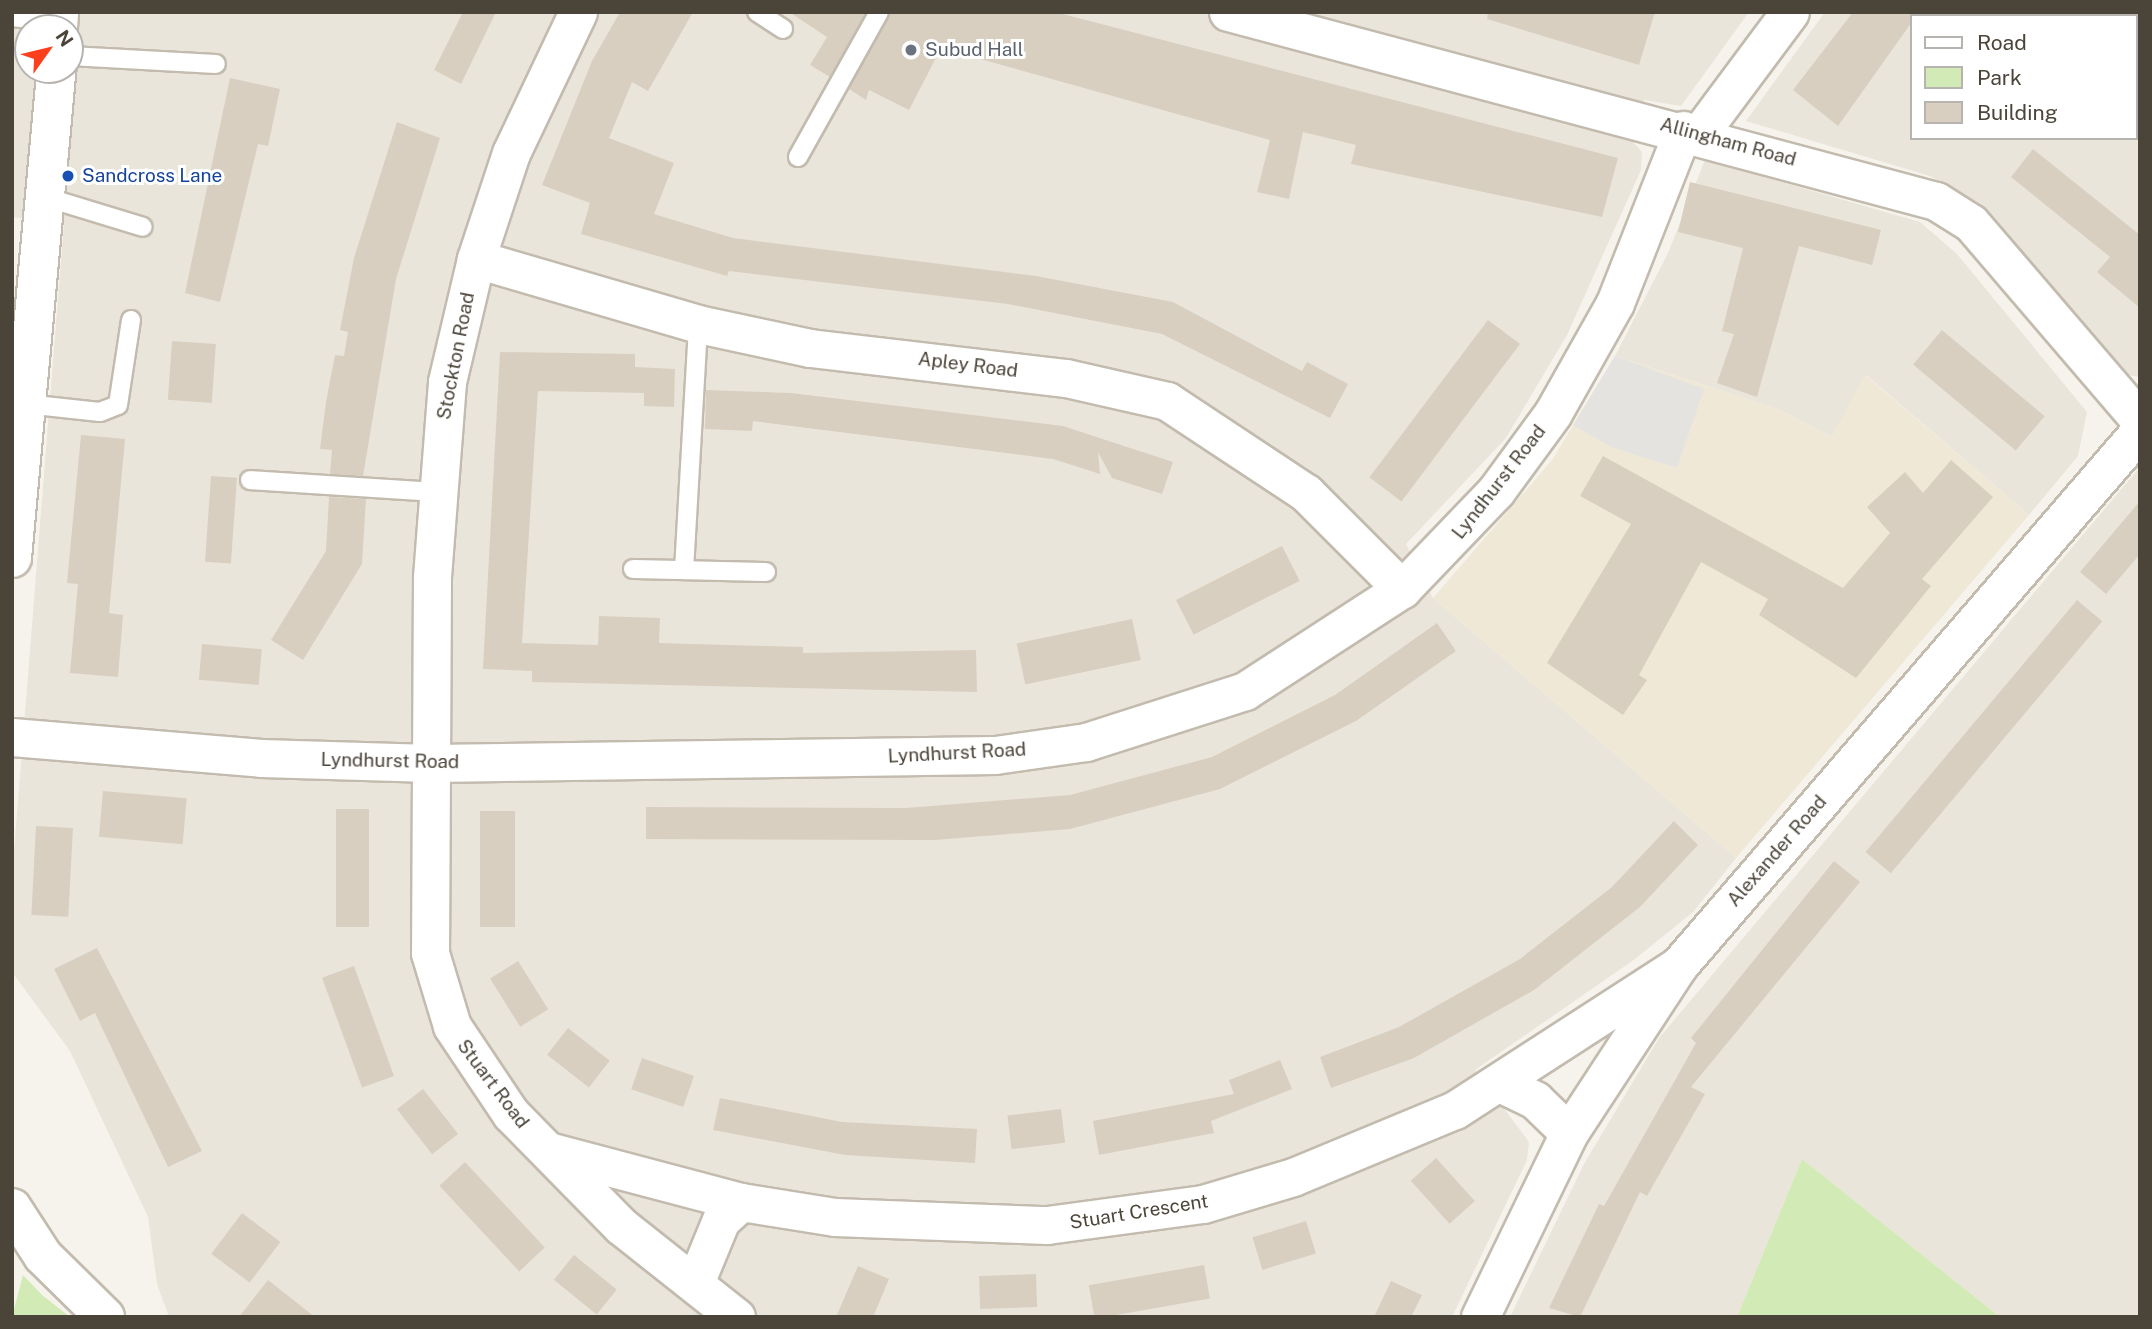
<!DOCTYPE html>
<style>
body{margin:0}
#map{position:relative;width:2152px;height:1329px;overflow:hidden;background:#f6f3ec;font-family:"Public Sans",sans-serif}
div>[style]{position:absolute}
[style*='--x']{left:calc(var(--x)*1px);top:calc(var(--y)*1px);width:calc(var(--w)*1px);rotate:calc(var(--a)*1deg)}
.residential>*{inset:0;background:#eae5da}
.education>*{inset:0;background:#efe8d6}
.green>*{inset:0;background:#d2eab5}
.parking>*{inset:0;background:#e5e3e0}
.building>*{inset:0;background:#d8cfc1;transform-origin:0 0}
.roads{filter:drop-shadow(2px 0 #c2bbae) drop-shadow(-2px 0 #c2bbae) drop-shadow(0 2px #c2bbae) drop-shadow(0 -2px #c2bbae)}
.service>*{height:18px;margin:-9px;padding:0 9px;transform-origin:9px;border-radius:9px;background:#fff}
.minor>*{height:37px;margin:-18.5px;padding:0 18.5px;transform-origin:18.5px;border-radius:18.5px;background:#fff}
.tertiary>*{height:38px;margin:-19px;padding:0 19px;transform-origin:19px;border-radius:19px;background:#fff}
.dots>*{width:19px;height:19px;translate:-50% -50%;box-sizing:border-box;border:4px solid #fff;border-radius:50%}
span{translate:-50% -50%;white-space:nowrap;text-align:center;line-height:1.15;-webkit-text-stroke:6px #fff;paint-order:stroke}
.worship-label{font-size:19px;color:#5b616d}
.left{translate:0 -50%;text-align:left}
.street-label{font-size:19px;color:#4b4439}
.transit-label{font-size:19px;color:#164399}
.frame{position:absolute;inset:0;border:14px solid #4b4439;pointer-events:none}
.legend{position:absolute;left:1910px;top:14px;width:228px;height:126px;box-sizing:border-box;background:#fff;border:2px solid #b7b4b0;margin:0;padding:9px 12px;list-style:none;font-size:21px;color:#4b4439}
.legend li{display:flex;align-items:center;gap:14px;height:35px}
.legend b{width:35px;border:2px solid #b7b4b0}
.north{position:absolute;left:14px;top:14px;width:70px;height:70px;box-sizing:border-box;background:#fff;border:2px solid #b7b4b0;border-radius:50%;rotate:56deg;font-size:19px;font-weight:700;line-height:28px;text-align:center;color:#4b4439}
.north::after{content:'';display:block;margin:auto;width:24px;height:32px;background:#fc3f1d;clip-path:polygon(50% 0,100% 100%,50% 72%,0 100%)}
</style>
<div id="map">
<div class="residential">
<i style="clip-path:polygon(evenodd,12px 12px,1749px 12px,1681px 106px,1644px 100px,1633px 142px,1642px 152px,1641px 170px,1567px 335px,1506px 438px,1406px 544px,1433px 598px,1736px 858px,1693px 912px,1635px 959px,1475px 1070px,1529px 1142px,1527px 1160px,1452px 1317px,169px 1317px,157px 1284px,148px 1217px,70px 1051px,12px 972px,12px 876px,64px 223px,12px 217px,12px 12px,28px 28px,70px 28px,70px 70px,28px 70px,28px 28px)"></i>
<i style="clip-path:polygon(evenodd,1825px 12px,2140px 12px,2140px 377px,2127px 375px,1979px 203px,1930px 176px,1746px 121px,1825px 12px,1912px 16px,2136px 16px,2136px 138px,1912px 138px,1912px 16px)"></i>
<i style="clip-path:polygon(1705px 160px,1920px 222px,1957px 254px,2087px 412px,2078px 456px,2029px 515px,1866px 375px,1832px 437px,1778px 409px,1615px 356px,1668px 253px)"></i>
<i style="clip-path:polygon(2140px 467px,2140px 1317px,2000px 1317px,1802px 1159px,1737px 1317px,1510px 1317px,1584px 1164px,1659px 1038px)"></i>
</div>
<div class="education">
<i style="clip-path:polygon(1615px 356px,1778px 409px,1832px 437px,1865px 375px,2029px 515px,1736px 858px,1433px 598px,1552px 460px)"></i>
</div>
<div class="green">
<i style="clip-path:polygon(1802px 1159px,2000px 1317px,1737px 1317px)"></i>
<i style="clip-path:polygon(23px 1275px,42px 1295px,70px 1317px,12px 1317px)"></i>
</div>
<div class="parking">
<i style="clip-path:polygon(1615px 356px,1704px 389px,1677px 468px,1611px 447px,1573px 425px)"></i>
</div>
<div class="building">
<i style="clip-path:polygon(463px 12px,496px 12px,461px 84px,434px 70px)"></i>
<i style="clip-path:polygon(620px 12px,693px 12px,648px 91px,632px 82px,609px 138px,674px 163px,654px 214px,733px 238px,1036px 276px,1173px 302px,1302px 371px,1307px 362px,1348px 384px,1330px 418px,1162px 334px,1008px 304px,729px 271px,727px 276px,581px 234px,590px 203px,542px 185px,592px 61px)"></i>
<i style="clip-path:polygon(789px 12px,866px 12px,830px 77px,810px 65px,827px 37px)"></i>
<i style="clip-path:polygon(890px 12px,1055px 12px,1618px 158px,1602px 217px,1351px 164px,1356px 145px,1303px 132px,1289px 199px,1257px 192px,1270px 140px,941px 48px,909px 110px,869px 90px,866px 100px,849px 89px)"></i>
<i style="clip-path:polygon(1488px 12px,1655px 12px,1639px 65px,1487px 19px)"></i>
<i style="clip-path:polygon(1853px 12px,1919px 12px,1838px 126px,1793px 90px)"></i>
<i style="clip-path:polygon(230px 78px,280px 89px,268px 146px,258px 144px,220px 302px,185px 293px)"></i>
<i style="clip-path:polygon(397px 122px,440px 138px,396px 279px,363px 476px,330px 474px,332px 450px,320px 449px,326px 402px,335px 355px,344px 356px,348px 332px,340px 330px,354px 258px)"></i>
<i style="clip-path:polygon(2033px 149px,2140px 235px,2140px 308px,2097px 272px,2110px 257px,2011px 177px)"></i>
<i style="clip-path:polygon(1690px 182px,1881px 230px,1872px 265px,1799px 246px,1757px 397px,1717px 383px,1734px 334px,1722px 331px,1743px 248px,1678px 232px)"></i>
<i style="left:1488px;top:320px;width:40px;height:197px;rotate:37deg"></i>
<i style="left:1942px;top:330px;width:134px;height:45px;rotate:40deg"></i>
<i style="left:172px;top:341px;width:44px;height:59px;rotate:4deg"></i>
<i style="clip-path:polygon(500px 352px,635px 354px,635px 367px,675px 369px,674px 407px,644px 406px,644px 393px,538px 391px,522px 643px,598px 645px,599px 616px,660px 618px,659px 643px,803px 647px,803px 653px,976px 650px,977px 692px,532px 682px,532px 671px,483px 669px)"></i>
<i style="clip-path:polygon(706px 390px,791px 393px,1063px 426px,1173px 462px,1162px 494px,1112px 478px,1098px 452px,1100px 474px,1053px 459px,753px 421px,752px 431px,705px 429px)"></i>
<i style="clip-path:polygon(81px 435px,125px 439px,109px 613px,123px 615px,118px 677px,70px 673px,78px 584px,67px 583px)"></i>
<i style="clip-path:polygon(1603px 456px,1843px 588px,1890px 533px,1867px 507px,1905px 472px,1923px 493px,1951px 460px,1993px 497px,1922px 579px,1931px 586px,1856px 678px,1759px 615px,1768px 599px,1701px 562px,1639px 675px,1647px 680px,1623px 715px,1547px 663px,1631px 524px,1580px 496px)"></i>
<i style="left:211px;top:476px;width:26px;height:86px;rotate:4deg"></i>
<i style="clip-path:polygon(329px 497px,366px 499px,362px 564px,303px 660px,271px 640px,326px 551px)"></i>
<i style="clip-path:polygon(2140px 501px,2140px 554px,2106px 594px,2080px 572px)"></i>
<i style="left:1282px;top:546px;width:39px;height:119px;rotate:63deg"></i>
<i style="left:2077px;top:600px;width:33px;height:329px;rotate:40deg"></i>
<i style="left:1132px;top:619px;width:42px;height:118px;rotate:78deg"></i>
<i style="clip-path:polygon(1437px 623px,1456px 651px,1356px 721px,1220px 789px,1070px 829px,935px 840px,646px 839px,646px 807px,906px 808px,1070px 795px,1212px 757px,1335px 695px)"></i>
<i style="left:202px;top:644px;width:60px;height:36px;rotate:5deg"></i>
<i style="left:103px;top:791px;width:84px;height:46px;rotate:5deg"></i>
<i style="left:336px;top:809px;width:33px;height:118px"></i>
<i style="left:480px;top:811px;width:35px;height:116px"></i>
<i style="clip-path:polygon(1674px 821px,1698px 845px,1640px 907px,1534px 990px,1414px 1058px,1331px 1088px,1320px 1057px,1399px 1027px,1520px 959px,1612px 887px)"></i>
<i style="left:36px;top:826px;width:37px;height:89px;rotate:3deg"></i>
<i style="clip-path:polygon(1834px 861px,1860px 882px,1691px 1087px,1705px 1094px,1647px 1196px,1640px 1192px,1580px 1317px,1549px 1308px,1599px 1204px,1604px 1206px,1696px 1043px,1691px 1038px)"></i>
<i style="clip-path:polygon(97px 948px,202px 1151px,168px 1167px,95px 1013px,80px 1021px,54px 969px)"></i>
<i style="left:518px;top:961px;width:57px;height:33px;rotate:58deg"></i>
<i style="left:354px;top:966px;width:117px;height:34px;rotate:70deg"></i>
<i style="left:568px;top:1028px;width:53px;height:34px;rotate:38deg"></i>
<i style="left:642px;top:1058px;width:55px;height:33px;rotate:19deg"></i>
<i style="clip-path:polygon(1280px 1060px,1292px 1089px,1211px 1121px,1214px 1133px,1099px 1155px,1093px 1121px,1234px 1094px,1229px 1080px)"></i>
<i style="left:423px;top:1089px;width:57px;height:33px;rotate:52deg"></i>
<i style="clip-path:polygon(720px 1098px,842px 1122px,977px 1129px,975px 1163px,845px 1155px,713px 1130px)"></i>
<i style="left:1061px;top:1109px;width:34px;height:54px;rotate:83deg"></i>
<i style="left:1436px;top:1158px;width:58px;height:34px;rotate:48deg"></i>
<i style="left:465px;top:1162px;width:117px;height:35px;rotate:47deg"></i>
<i style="left:242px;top:1213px;width:48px;height:51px;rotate:37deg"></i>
<i style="left:1306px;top:1221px;width:34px;height:56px;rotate:73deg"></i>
<i style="left:574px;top:1255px;width:55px;height:32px;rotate:39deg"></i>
<i style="left:1204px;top:1265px;width:34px;height:117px;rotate:80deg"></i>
<i style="clip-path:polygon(858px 1266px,889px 1279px,873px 1317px,836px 1317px)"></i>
<i style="left:1036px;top:1274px;width:33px;height:57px;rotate:88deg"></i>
<i style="clip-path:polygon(268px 1280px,315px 1317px,239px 1317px)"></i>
<i style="clip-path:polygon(1391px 1281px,1422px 1295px,1411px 1317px,1374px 1317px)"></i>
</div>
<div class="roads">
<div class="service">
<i style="--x:757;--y:12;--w:31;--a:33"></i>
<i style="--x:12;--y:17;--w:47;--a:6.1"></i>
<i style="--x:70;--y:56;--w:146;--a:3.1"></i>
<i style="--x:798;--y:157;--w:166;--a:-60.8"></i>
<i style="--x:45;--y:197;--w:102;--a:17"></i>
<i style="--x:26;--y:404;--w:74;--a:6.2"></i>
<i style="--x:100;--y:412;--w:19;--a:-21"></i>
<i style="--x:118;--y:405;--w:86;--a:-81.3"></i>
<i style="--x:250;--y:480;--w:185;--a:3.7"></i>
<i style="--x:633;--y:569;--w:133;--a:1.3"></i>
<i style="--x:684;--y:570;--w:246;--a:-86.7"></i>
</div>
<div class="minor">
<i style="--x:578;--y:12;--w:156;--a:115.4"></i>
<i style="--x:511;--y:153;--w:112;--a:108.3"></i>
<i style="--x:476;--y:259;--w:126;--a:103.3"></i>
<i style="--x:447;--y:382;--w:197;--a:94.4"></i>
<i style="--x:432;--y:578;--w:375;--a:90.3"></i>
<i style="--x:430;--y:953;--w:76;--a:73.2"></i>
<i style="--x:452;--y:1026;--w:106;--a:56.2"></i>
<i style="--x:511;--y:1114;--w:157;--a:45.5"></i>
<i style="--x:621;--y:1226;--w:147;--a:38.4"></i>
<i style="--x:1228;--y:12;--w:733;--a:14.95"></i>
<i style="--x:1936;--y:201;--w:41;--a:32.2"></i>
<i style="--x:1971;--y:223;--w:260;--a:49.4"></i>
<i style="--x:1699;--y:134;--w:152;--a:-53.3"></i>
<i style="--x:476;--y:259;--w:231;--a:16.3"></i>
<i style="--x:698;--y:324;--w:115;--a:12.1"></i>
<i style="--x:810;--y:348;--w:258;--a:6.7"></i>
<i style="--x:1066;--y:378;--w:104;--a:12.8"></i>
<i style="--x:1167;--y:401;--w:167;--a:33.5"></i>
<i style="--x:1306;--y:493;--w:136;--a:45"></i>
<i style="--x:12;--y:737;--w:250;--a:4.8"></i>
<i style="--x:261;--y:758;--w:170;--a:1.7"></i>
<i style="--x:431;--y:763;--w:564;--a:-0.81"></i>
<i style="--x:995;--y:755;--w:92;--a:-8.1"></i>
<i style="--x:1086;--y:742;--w:167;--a:-17.8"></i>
<i style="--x:1245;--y:691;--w:187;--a:-33"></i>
<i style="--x:1402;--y:589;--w:136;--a:-46.2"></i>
<i style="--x:1496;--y:491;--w:97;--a:-53.8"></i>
<i style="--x:1553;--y:413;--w:126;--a:-60.6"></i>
<i style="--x:1615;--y:303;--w:186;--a:-68.5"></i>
<i style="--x:1502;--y:1084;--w:37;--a:26"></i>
<i style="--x:1535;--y:1100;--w:47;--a:44.1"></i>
<i style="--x:548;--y:1151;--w:200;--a:14.8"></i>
<i style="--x:741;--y:1202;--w:95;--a:9.1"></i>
<i style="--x:835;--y:1217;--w:212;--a:2.2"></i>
<i style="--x:1047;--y:1225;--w:157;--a:-7.7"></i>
<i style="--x:1203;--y:1204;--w:94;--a:-16.7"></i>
<i style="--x:1293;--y:1177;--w:175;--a:-22.5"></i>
<i style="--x:1455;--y:1110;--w:267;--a:-32.9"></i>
<i style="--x:695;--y:1283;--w:68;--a:-67.6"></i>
<i style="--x:721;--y:1220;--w:27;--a:-42"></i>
<i style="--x:1480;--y:1317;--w:204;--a:-64.2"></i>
<i style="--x:1569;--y:1133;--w:201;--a:-56.8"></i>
<i style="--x:1679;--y:965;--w:705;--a:-49.2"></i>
</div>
<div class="tertiary">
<i style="--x:58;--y:28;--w:16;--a:-86"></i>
<i style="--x:12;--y:558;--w:490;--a:-84.8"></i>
<i style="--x:12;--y:1208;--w:57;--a:57.1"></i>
<i style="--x:43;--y:1256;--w:87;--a:44.5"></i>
</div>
</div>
<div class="dots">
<i style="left:911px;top:50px;background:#6b7280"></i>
<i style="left:68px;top:176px;background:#1a4fb4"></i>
</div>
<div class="worship-label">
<span class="left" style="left:925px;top:50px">Subud Hall</span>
</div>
<div class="street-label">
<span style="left:1728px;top:142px;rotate:15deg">Allingham Road</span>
<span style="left:456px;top:356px;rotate:-79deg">Stockton Road</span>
<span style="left:968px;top:365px;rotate:7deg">Apley Road</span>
<span style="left:1499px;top:482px;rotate:-52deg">Lyndhurst Road</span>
<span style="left:957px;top:753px;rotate:-3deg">Lyndhurst Road</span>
<span style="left:390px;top:761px;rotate:1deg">Lyndhurst Road</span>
<span style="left:1777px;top:851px;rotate:-49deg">Alexander Road</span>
<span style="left:493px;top:1084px;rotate:53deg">Stuart Road</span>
<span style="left:1139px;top:1212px;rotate:-9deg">Stuart Crescent</span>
</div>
<div class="transit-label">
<span class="left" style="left:82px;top:176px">Sandcross Lane</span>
</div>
<div class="frame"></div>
<ul class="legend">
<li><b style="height:9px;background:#fff"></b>Road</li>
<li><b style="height:19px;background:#d2eab5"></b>Park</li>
<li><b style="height:19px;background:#d8cfc1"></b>Building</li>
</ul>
<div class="north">N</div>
</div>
